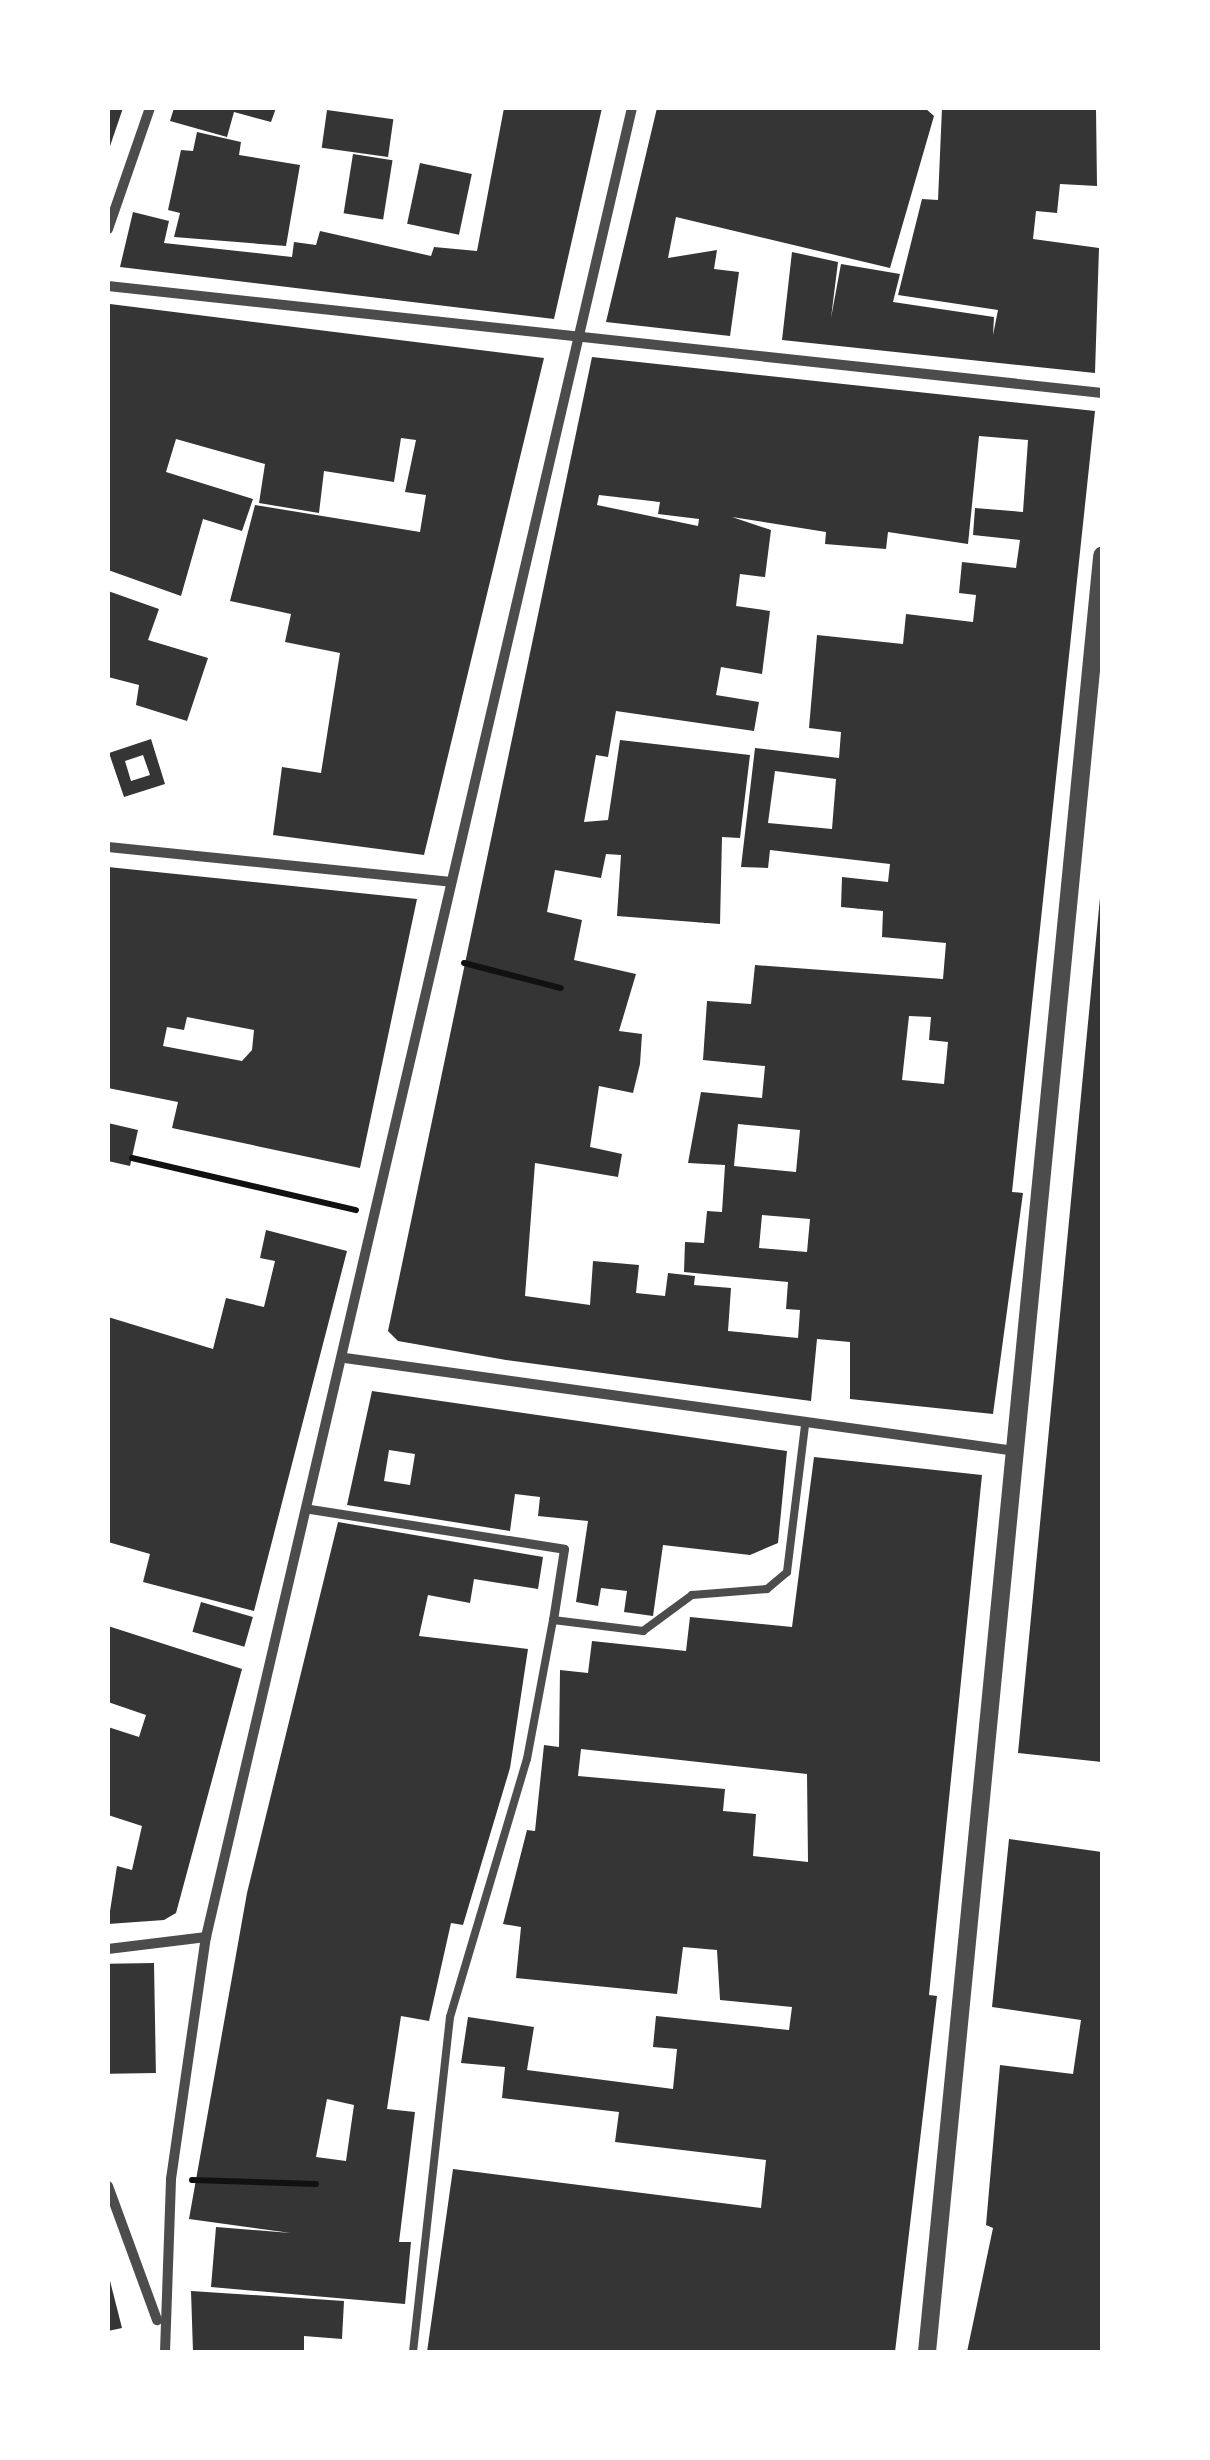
<!DOCTYPE html>
<style>
body{margin:0}
#map{position:relative;width:1210px;height:2460px;overflow:hidden;background:#fff;font-family:Rubik,sans-serif}
div>[style]{position:absolute}
[style*='--x']{left:calc(var(--x)*1px);top:calc(var(--y)*1px);width:calc(var(--w)*1px);rotate:calc(var(--a)*1deg)}
.building>*{inset:0;background:#353535;transform-origin:0 0}
.path>*{height:6px;margin:-3px;padding:0 3px;transform-origin:3px;border-radius:3px;background:#111}
.service>*{height:8px;margin:-4px;padding:0 4px;transform-origin:4px;border-radius:4px;background:#4c4c4c}
.pedestrian>*{height:9px;margin:-4.5px;padding:0 4.5px;transform-origin:4.5px;border-radius:4.5px;background:#4c4c4c}
.minor>*{height:10px;margin:-5px;padding:0 5px;transform-origin:5px;border-radius:5px;background:#4c4c4c}
.tertiary>*{height:18px;margin:-9px;padding:0 9px;transform-origin:9px;border-radius:9px;background:#4c4c4c}
span{translate:-50% -50%;white-space:nowrap;text-align:center;line-height:1.15;-webkit-text-stroke:8px #fff;paint-order:stroke}
.frame{position:absolute;inset:0;border:110px solid #fff;pointer-events:none}
</style>
<div id="map">
<div class="building">
<i style="clip-path:polygon(108px 108px,123px 108px,108px 152px)"></i>
<i style="clip-path:polygon(174px 108px,276px 108px,271px 122px,234px 112px,227px 137px,170px 121px)"></i>
<i style="clip-path:polygon(504px 108px,602px 108px,554px 319px,120px 267px,133px 212px,169px 221px,164px 243px,292px 257px,294px 242px,316px 245px,320px 231px,431px 256px,434px 247px,477px 251px)"></i>
<i style="clip-path:polygon(657px 108px,925px 108px,934px 116px,890px 268px,676px 217px,668px 258px,717px 250px,714px 269px,739px 272px,730px 336px,606px 322px)"></i>
<i style="clip-path:polygon(942px 108px,1096px 108px,1097px 186px,1060px 184px,1057px 213px,1036px 211px,1033px 239px,1099px 248px,1095px 373px,782px 340px,792px 252px,838px 262px,831px 318px,841px 264px,900px 274px,893px 302px,994px 317px,993px 335px,998px 310px,898px 295px,922px 199px,938px 200px)"></i>
<i style="left:327px;top:110px;width:67px;height:38px;rotate:8deg"></i>
<i style="clip-path:polygon(197px 132px,241px 142px,239px 155px,300px 165px,286px 246px,174px 237px,180px 213px,168px 210px,181px 150px,193px 151px)"></i>
<i style="left:353px;top:154px;width:40px;height:60px;rotate:9deg"></i>
<i style="left:420px;top:163px;width:53px;height:62px;rotate:12deg"></i>
<i style="clip-path:polygon(110px 304px,544px 358px,424px 855px,273px 835px,282px 767px,321px 773px,340px 653px,285px 642px,291px 614px,230px 601px,255px 505px,420px 532px,426px 495px,405px 492px,416px 440px,401px 438px,394px 482px,324px 471px,319px 513px,259px 503px,265px 464px,176px 439px,166px 472px,253px 499px,242px 531px,203px 519px,181px 596px,108px 570px)"></i>
<i style="clip-path:polygon(evenodd,592px 357px,1095px 411px,1012px 1192px,1023px 1193px,993px 1414px,850px 1399px,850px 1342px,817px 1339px,811px 1401px,506px 1360px,398px 1341px,388px 1331px,592px 357px,979px 436px,1028px 440px,1023px 512px,975px 508px,973px 535px,1020px 540px,1016px 568px,962px 562px,959px 593px,976px 595px,973px 622px,906px 614px,903px 644px,817px 635px,809px 728px,841px 732px,839px 758px,755px 748px,741px 867px,768px 868px,770px 850px,890px 864px,888px 882px,842px 877px,841px 907px,883px 911px,882px 937px,946px 943px,943px 979px,755px 965px,751px 1004px,707px 1001px,703px 1060px,765px 1066px,762px 1098px,701px 1092px,688px 1163px,725px 1165px,722px 1212px,707px 1211px,704px 1243px,685px 1242px,684px 1272px,788px 1282px,786px 1309px,800px 1310px,798px 1338px,728px 1331px,731px 1288px,694px 1285px,695px 1276px,668px 1273px,665px 1296px,636px 1293px,639px 1265px,593px 1261px,590px 1305px,525px 1296px,535px 1163px,618px 1177px,622px 1154px,590px 1147px,599px 1086px,633px 1093px,640px 1064px,642px 1034px,619px 1031px,636px 974px,574px 960px,582px 920px,547px 912px,555px 870px,601px 878px,606px 854px,621px 855px,617px 916px,720px 924px,722px 837px,740px 838px,750px 755px,620px 740px,608px 820px,584px 822px,596px 755px,608px 757px,616px 711px,754px 731px,759px 702px,716px 695px,721px 667px,762px 674px,770px 611px,736px 606px,740px 574px,765px 577px,771px 530px,732px 517px,826px 532px,825px 544px,886px 549px,888px 532px,968px 544px,979px 436px,592px 357px,599px 495px,660px 502px,658px 514px,699px 519px,698px 526px,597px 505px,599px 495px,592px 357px,775px 771px,836px 779px,832px 829px,768px 823px,775px 771px,592px 357px,909px 1016px,931px 1017px,929px 1040px,948px 1042px,944px 1084px,902px 1080px,909px 1016px,592px 357px,738px 1124px,800px 1130px,796px 1172px,734px 1166px,738px 1124px,592px 357px,762px 1215px,810px 1219px,807px 1252px,759px 1248px,762px 1215px)"></i>
<i style="clip-path:polygon(108px 591px,159px 609px,148px 640px,208px 658px,187px 721px,136px 705px,139px 685px,108px 677px)"></i>
<i style="clip-path:polygon(evenodd,151px 739px,165px 784px,124px 797px,109px 753px,151px 739px,143px 755px,150px 775px,131px 781px,125px 761px,143px 755px)"></i>
<i style="clip-path:polygon(evenodd,108px 867px,417px 899px,360px 1168px,172px 1128px,178px 1102px,108px 1088px,108px 867px,187px 1017px,254px 1030px,252px 1050px,242px 1061px,163px 1046px,167px 1027px,184px 1030px,187px 1017px)"></i>
<i style="clip-path:polygon(1102px 877px,1102px 1762px,1018px 1753px)"></i>
<i style="clip-path:polygon(108px 1123px,138px 1130px,130px 1166px,108px 1161px)"></i>
<i style="clip-path:polygon(266px 1230px,347px 1251px,254px 1611px,143px 1582px,150px 1554px,108px 1542px,108px 1317px,213px 1349px,226px 1298px,264px 1307px,275px 1261px,260px 1258px)"></i>
<i style="clip-path:polygon(evenodd,372px 1391px,787px 1451px,778px 1543px,750px 1555px,663px 1545px,653px 1616px,624px 1612px,627px 1591px,601px 1588px,598px 1606px,576px 1602px,588px 1521px,538px 1516px,540px 1497px,515px 1494px,510px 1531px,347px 1505px,372px 1391px,389px 1450px,415px 1454px,410px 1485px,384px 1481px,389px 1450px)"></i>
<i style="clip-path:polygon(evenodd,814px 1457px,982px 1475px,929px 1995px,937px 1996px,895px 2352px,427px 2352px,453px 2169px,761px 2208px,766px 2160px,615px 2142px,619px 2112px,502px 2098px,505px 2067px,461px 2063px,468px 2017px,534px 2027px,527px 2070px,673px 2089px,677px 2049px,653px 2047px,656px 2016px,789px 2030px,792px 2007px,720px 2000px,717px 1950px,683px 1947px,677px 1994px,516px 1978px,521px 1927px,503px 1924px,527px 1830px,535px 1831px,544px 1745px,559px 1747px,560px 1670px,588px 1673px,592px 1641px,686px 1651px,690px 1617px,792px 1627px,814px 1457px,581px 1749px,807px 1774px,808px 1862px,753px 1856px,756px 1814px,723px 1811px,725px 1789px,578px 1776px,581px 1749px)"></i>
<i style="clip-path:polygon(evenodd,338px 1522px,543px 1557px,538px 1589px,474px 1579px,470px 1603px,428px 1595px,419px 1636px,528px 1649px,510px 1768px,463px 1925px,451px 1923px,429px 2021px,401px 2016px,387px 2109px,415px 2112px,399px 2242px,411px 2242px,405px 2304px,211px 2287px,216px 2227px,291px 2233px,189px 2219px,247px 1893px,338px 1522px,327px 2099px,354px 2105px,346px 2161px,316px 2157px,327px 2099px)"></i>
<i style="left:201px;top:1602px;width:54px;height:31px;rotate:16deg"></i>
<i style="clip-path:polygon(108px 1626px,242px 1669px,176px 1913px,164px 1920px,108px 1924px,117px 1866px,132px 1870px,142px 1826px,108px 1815px,108px 1727px,139px 1737px,146px 1715px,108px 1702px)"></i>
<i style="clip-path:polygon(1009px 1839px,1102px 1852px,1102px 2352px,967px 2352px,993px 2228px,986px 2225px,1000px 2065px,1073px 2074px,1081px 2020px,992px 2007px)"></i>
<i style="left:154px;top:1963px;width:110px;height:46px;rotate:89deg"></i>
<i style="clip-path:polygon(108px 2273px,122px 2328px,108px 2331px)"></i>
<i style="clip-path:polygon(191px 2291px,344px 2301px,342px 2339px,304px 2336px,304px 2352px,193px 2352px)"></i>
</div>
<div class="path">
<i style="--x:464;--y:963;--w:100;--a:14.5"></i>
<i style="--x:132;--y:1158;--w:230;--a:13.1"></i>
<i style="--x:192;--y:2180;--w:124;--a:1.8"></i>
</div>
<div class="service">
<i style="--x:413;--y:2352;--w:337;--a:-83.7"></i>
<i style="--x:450;--y:2017;--w:269;--a:-73.4"></i>
<i style="--x:527;--y:1759;--w:141;--a:-79.4"></i>
<i style="--x:553;--y:1620;--w:91;--a:7"></i>
<i style="--x:643;--y:1631;--w:61;--a:-36.3"></i>
<i style="--x:692;--y:1595;--w:75;--a:-4.6"></i>
<i style="--x:767;--y:1589;--w:26;--a:-40"></i>
<i style="--x:787;--y:1572;--w:148;--a:-83"></i>
</div>
<div class="pedestrian">
<i style="--x:310;--y:1509;--w:257;--a:8.9"></i>
<i style="--x:564;--y:1549;--w:72;--a:98.8"></i>
</div>
<div class="minor">
<i style="--x:108;--y:229;--w:128;--a:-70.9"></i>
<i style="--x:108;--y:286;--w:1000;--a:6.14"></i>
<i style="--x:108;--y:847;--w:345;--a:5.8"></i>
<i style="--x:345;--y:1358;--w:676;--a:7.9"></i>
<i style="--x:108;--y:1949;--w:99;--a:-7"></i>
<i style="--x:108;--y:2186;--w:143;--a:69.9"></i>
<i style="--x:165;--y:2352;--w:173;--a:-88"></i>
<i style="--x:171;--y:2179;--w:245;--a:-81.8"></i>
<i style="--x:206;--y:1937;--w:1878;--a:-76.89"></i>
</div>
<div class="tertiary">
<i style="--x:927;--y:2352;--w:1805;--a:-84.43"></i>
</div>
<div class="frame"></div>
</div>
